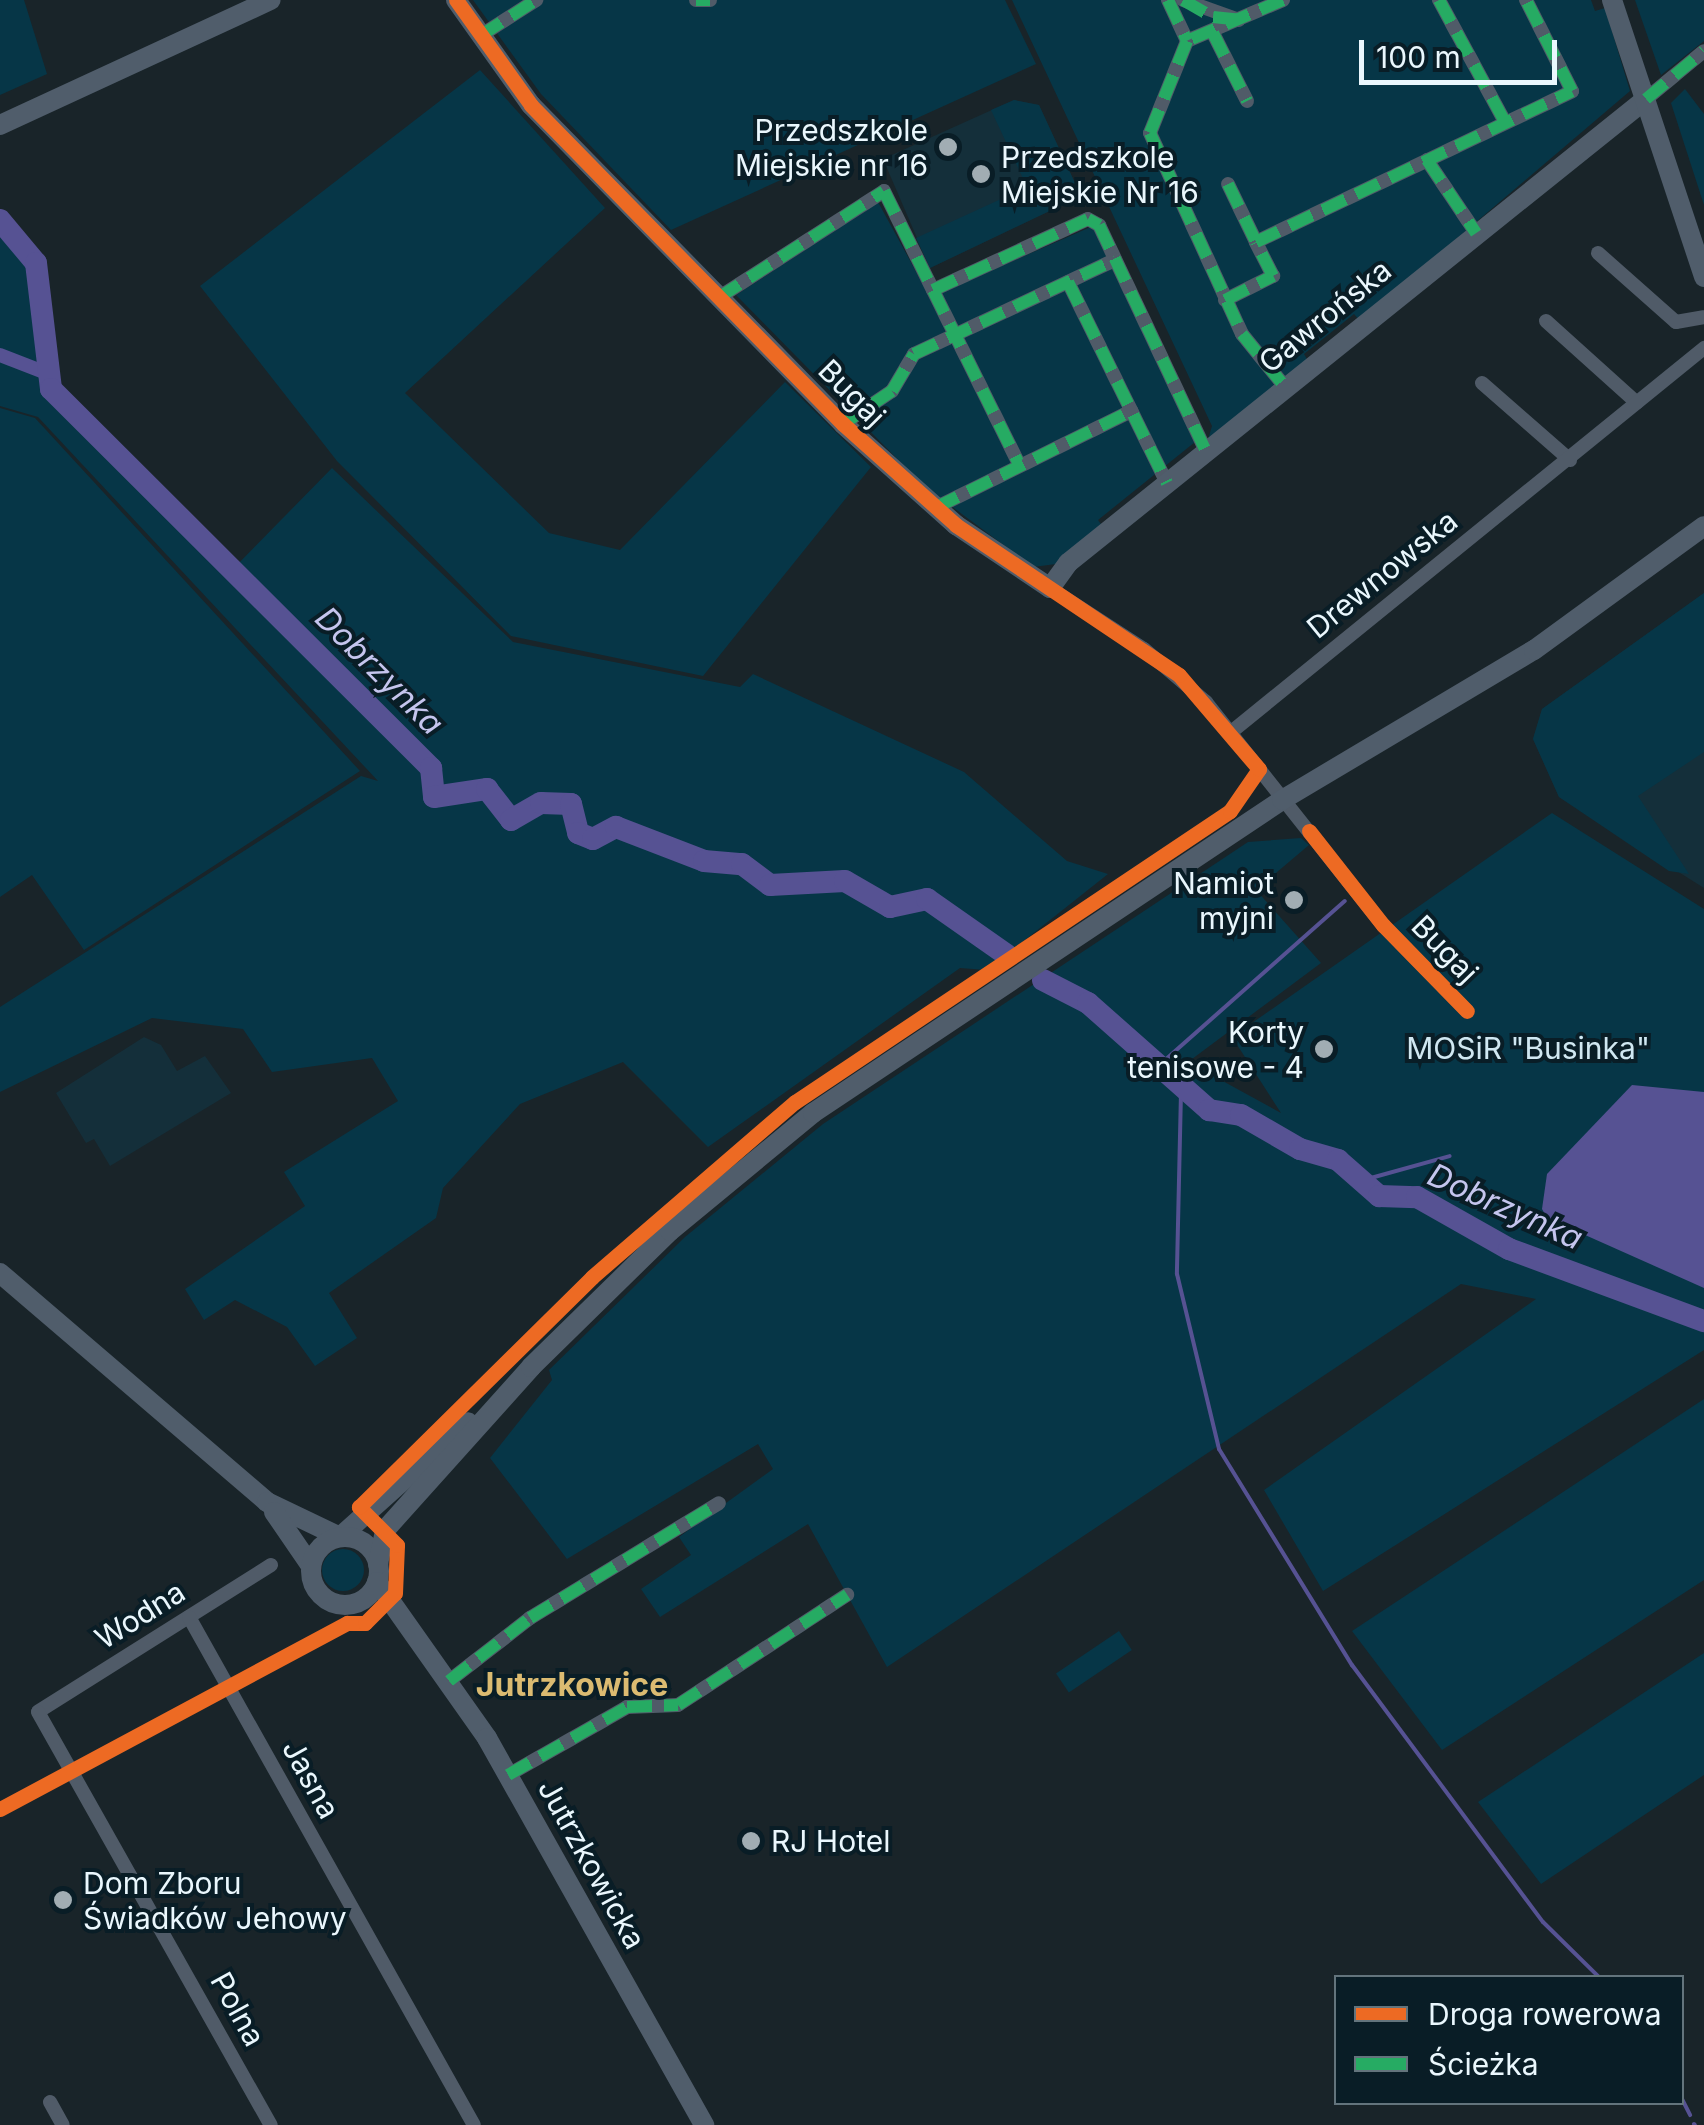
<!DOCTYPE html>
<meta charset="utf-8">
<style>
body{margin:0}
#map{position:relative;width:1704px;height:2125px;overflow:hidden;background:#192429;font-family:Inter,sans-serif}
div>[style]{position:absolute}
[style*='--x']{left:calc(var(--x)*1px);top:calc(var(--y)*1px);width:calc(var(--w)*1px);rotate:calc(var(--a)*1deg)}
.built>*{inset:0;background:#142f3a}
.green>*{inset:0;background:#063647;transform-origin:0 0}
.round{border-radius:50%}
.water>*{inset:0;background:#565293}
.stream>*{height:4px;margin:-2px;padding:0 2px;transform-origin:2px;border-radius:2px;background:#565293}
.canal>*{height:14px;margin:-7px;padding:0 7px;transform-origin:7px;border-radius:7px;background:#565293}
.river>*{height:22px;margin:-11px;padding:0 11px;transform-origin:11px;border-radius:11px;background:#565293}
.street>*{height:14px;margin:-7px;padding:0 7px;transform-origin:7px;border-radius:7px;background:#505b68}
.secondary>*{height:20px;margin:-10px;padding:0 10px;transform-origin:10px;border-radius:10px;background:#505d6b}
.secondary>.ring{margin:-10px;padding:0;box-sizing:content-box;background:none;border:20px solid #505d6b;border-radius:50%}
.quiet>*{height:12px;margin-top:-6px;transform-origin:0;background:repeating-linear-gradient(90deg,#26ab63 0 25px,transparent 0 37px)}
.cycleway>*{height:15px;margin:-7.5px;padding:0 7.5px;transform-origin:7.5px;border-radius:7.5px;background:#ed6a23}
.dots>*{width:28px;height:28px;translate:-50% -50%;box-sizing:border-box;border:5px solid #091d26;border-radius:50%}
span{translate:-50% -50%;white-space:nowrap;text-align:center;line-height:1.15;-webkit-text-stroke:8px #091d26;paint-order:stroke}
.poi-label{font-size:30px;color:#eaf7fd}
.right{translate:-100% -50%;text-align:right}
.left{translate:0 -50%;text-align:left}
.street-label{font-size:30px;color:#eaf7fd}
.park-label{font-size:30px;color:#d0e7f1}
.water-label{font-size:32px;color:#c5c5ee;font-style:italic}
.neighbourhood-label{font-size:32px;color:#dbbb71;font-weight:700}
.legend{position:absolute;left:1334px;top:1975px;width:350px;height:130px;box-sizing:border-box;background:#091d26;border:2px solid #63747c;margin:0;padding:12px 18px;list-style:none;font-size:30px;color:#eaf7fd}
.legend li{display:flex;align-items:center;gap:20px;height:50px}
.legend b{width:50px;border:2px solid #63747c}
.scale{position:absolute;left:1359px;top:40px;width:198px;height:45px;box-sizing:border-box;border:5px solid #eaf7fd;border-top:0;padding-left:12px;font-size:30px;line-height:35px;white-space:nowrap;color:#eaf7fd;-webkit-text-stroke:8px #091d26;paint-order:stroke}
</style>
<div id="map">
<div class="built">
<i style="clip-path:polygon(1014px 100px,1039px 105px,1081px 196px,930px 268px,883px 159px)"></i>
<i style="clip-path:polygon(1704px 593px,1704px 888px,1559px 797px,1533px 739px,1542px 709px)"></i>
<i style="clip-path:polygon(144px 1037px,161px 1045px,177px 1071px,205px 1056px,231px 1093px,110px 1166px,94px 1139px,86px 1143px,56px 1093px)"></i>
</div>
<div class="green">
<i style="clip-path:polygon(0 0,24px 0,47px 74px,0 95px)"></i>
<i style="clip-path:polygon(473px 0,1005px 0,1036px 64px,671px 230px,541px 94px)"></i>
<i style="clip-path:polygon(1012px 0,1591px 0,1595px 11px,1605px 8px,1630px 91px,1360px 321px,1354px 314px,1304px 354px,1308px 361px,1207px 443px,1212px 426px)"></i>
<i style="clip-path:polygon(1635px 0,1704px 0,1704px 41px,1661px 75px)"></i>
<i style="clip-path:polygon(480px 70px,605px 208px,405px 393px,549px 533px,620px 550px,785px 382px,871px 467px,703px 676px,511px 636px,337px 461px,200px 286px)"></i>
<i style="clip-path:polygon(1685px 89px,1704px 114px,1704px 205px,1671px 103px)"></i>
<i style="clip-path:polygon(1014px 100px,1039px 105px,1081px 196px,930px 268px,916px 238px,1027px 187px,991px 110px)"></i>
<i style="clip-path:polygon(878px 202px,930px 297px,1093px 226px,1195px 442px,1098px 520px,1103px 527px,1056px 564px,1033px 567px,923px 485px,736px 295px)"></i>
<i style="clip-path:polygon(0 233px,29px 268px,41px 389px,229px 573px,332px 468px,513px 642px,740px 687px,753px 674px,964px 772px,1067px 861px,1108px 874px,987px 970px,960px 968px,708px 1147px,623px 1062px,520px 1104px,443px 1188px,436px 1218px,329px 1293px,357px 1338px,315px 1366px,287px 1327px,235px 1300px,204px 1320px,185px 1289px,305px 1206px,284px 1172px,398px 1101px,372px 1058px,272px 1072px,243px 1029px,152px 1018px,0 1092px,0 1007px,361px 776px,378px 781px,38px 417px,0 406px)"></i>
<i style="clip-path:polygon(0 408px,35px 418px,360px 771px,84px 950px,32px 875px,0 897px)"></i>
<i style="clip-path:polygon(1704px 593px,1704px 752px,1638px 796px,1689px 874px,1669px 871px,1559px 797px,1533px 739px,1542px 709px)"></i>
<i style="clip-path:polygon(1552px 813px,1704px 909px,1704px 1350px,1323px 1591px,1264px 1490px,1536px 1299px,1461px 1284px,887px 1667px,808px 1524px,660px 1617px,641px 1589px,691px 1555px,679px 1537px,773px 1469px,758px 1444px,567px 1559px,490px 1458px,552px 1380px,549px 1370px,685px 1237px,823px 1124px,1248px 842px,1301px 838px,1309px 845px,1256px 890px,1321px 963px,1188px 1062px,1281px 1113px,1232px 1037px)"></i>
<i style="clip-path:polygon(1704px 1399px,1704px 1580px,1442px 1750px,1352px 1631px)"></i>
<i class="round" style="left:322px;top:1549px;width:42px;height:42px"></i>
<i style="left:1119px;top:1631px;width:23px;height:76px;rotate:56deg"></i>
<i style="clip-path:polygon(1704px 1653px,1704px 1775px,1541px 1884px,1478px 1802px)"></i>
</div>
<div class="water">
<i style="clip-path:polygon(1632px 1085px,1704px 1092px,1704px 1288px,1547px 1218px,1542px 1209px,1547px 1174px)"></i>
</div>
<div class="stream">
<i style="--x:1156;--y:1068;--w:252;--a:-41.5"></i>
<i style="--x:1181;--y:1092;--w:182;--a:91.3"></i>
<i style="--x:1177;--y:1274;--w:180;--a:76.5"></i>
<i style="--x:1219;--y:1449;--w:254;--a:58.4"></i>
<i style="--x:1352;--y:1665;--w:320;--a:53.4"></i>
<i style="--x:1543;--y:1922;--w:80;--a:44.5"></i>
<i style="--x:1360;--y:1181;--w:93;--a:-15.5"></i>
<i style="--x:1682;--y:2099;--w:18;--a:63"></i>
<i style="--x:1694;--y:2124;--w:1;--a:45"></i>
</div>
<div class="canal">
<i style="--x:0;--y:355;--w:47;--a:21.1"></i>
</div>
<div class="river">
<i style="--x:0;--y:220;--w:56;--a:50.1"></i>
<i style="--x:36;--y:263;--w:127;--a:83.2"></i>
<i style="--x:51;--y:389;--w:537;--a:44.92"></i>
<i style="--x:431;--y:768;--w:29;--a:84"></i>
<i style="--x:434;--y:797;--w:54;--a:-8.6"></i>
<i style="--x:487;--y:789;--w:39;--a:52"></i>
<i style="--x:511;--y:820;--w:34;--a:-30"></i>
<i style="--x:541;--y:803;--w:30;--a:2"></i>
<i style="--x:571;--y:804;--w:30;--a:76"></i>
<i style="--x:578;--y:833;--w:16;--a:22"></i>
<i style="--x:593;--y:839;--w:26;--a:-28"></i>
<i style="--x:616;--y:827;--w:94;--a:21.1"></i>
<i style="--x:704;--y:861;--w:38;--a:5"></i>
<i style="--x:742;--y:864;--w:35;--a:37"></i>
<i style="--x:770;--y:885;--w:75;--a:-3.1"></i>
<i style="--x:845;--y:881;--w:52;--a:30"></i>
<i style="--x:890;--y:907;--w:38;--a:-12"></i>
<i style="--x:927;--y:899;--w:98;--a:35"></i>
<i style="--x:1043;--y:980;--w:51;--a:27.1"></i>
<i style="--x:1088;--y:1003;--w:162;--a:41.5"></i>
<i style="--x:1209;--y:1110;--w:32;--a:9"></i>
<i style="--x:1241;--y:1115;--w:68;--a:30"></i>
<i style="--x:1300;--y:1149;--w:40;--a:16"></i>
<i style="--x:1338;--y:1160;--w:55;--a:41.3"></i>
<i style="--x:1379;--y:1196;--w:38;--a:2"></i>
<i style="--x:1417;--y:1197;--w:106;--a:29.5"></i>
<i style="--x:1509;--y:1249;--w:208;--a:20.3"></i>
</div>
<div class="street">
<i style="--x:696;--y:0;--w:14;--a:0"></i>
<i style="--x:1168;--y:0;--w:45;--a:65.1"></i>
<i style="--x:1183;--y:0;--w:59;--a:19.7"></i>
<i style="--x:1283;--y:0;--w:104;--a:156.9"></i>
<i style="--x:1187;--y:41;--w:99;--a:111.9"></i>
<i style="--x:1150;--y:133;--w:221;--a:65.4"></i>
<i style="--x:1242;--y:334;--w:68;--a:50.9"></i>
<i style="--x:1439;--y:0;--w:139;--a:61.6"></i>
<i style="--x:1213;--y:33;--w:76;--a:63.4"></i>
<i style="--x:480;--y:36;--w:67;--a:-32.7"></i>
<i style="--x:1646;--y:99;--w:75;--a:-39.6"></i>
<i style="--x:1427;--y:160;--w:88;--a:56.1"></i>
<i style="--x:1228;--y:184;--w:64;--a:64.2"></i>
<i style="--x:1598;--y:253;--w:104;--a:41.5"></i>
<i style="--x:1676;--y:322;--w:28;--a:-10"></i>
<i style="--x:1068;--y:282;--w:224;--a:63.8"></i>
<i style="--x:933;--y:290;--w:170;--a:-24.6"></i>
<i style="--x:1088;--y:219;--w:13;--a:29"></i>
<i style="--x:1099;--y:225;--w:250;--a:64.7"></i>
<i style="--x:718;--y:298;--w:197;--a:-32.8"></i>
<i style="--x:884;--y:191;--w:302;--a:63.7"></i>
<i style="--x:1225;--y:300;--w:54;--a:-26.6"></i>
<i style="--x:1273;--y:276;--w:38;--a:-117"></i>
<i style="--x:1256;--y:242;--w:350;--a:-25.5"></i>
<i style="--x:1572;--y:91;--w:102;--a:-116.8"></i>
<i style="--x:1546;--y:321;--w:122;--a:42"></i>
<i style="--x:1482;--y:383;--w:117;--a:41.2"></i>
<i style="--x:843;--y:424;--w:59;--a:-34"></i>
<i style="--x:892;--y:391;--w:43;--a:-59.3"></i>
<i style="--x:914;--y:354;--w:222;--a:-25.1"></i>
<i style="--x:935;--y:508;--w:219;--a:-26.3"></i>
<i style="--x:1050;--y:588;--w:112;--a:33"></i>
<i style="--x:1144;--y:649;--w:82;--a:40.5"></i>
<i style="--x:1206;--y:702;--w:285;--a:51.6"></i>
<i style="--x:1383;--y:925;--w:120;--a:45.7"></i>
<i style="--x:1230;--y:733;--w:611;--a:-39.08"></i>
<i style="--x:271;--y:1565;--w:275;--a:147.8"></i>
<i style="--x:38;--y:1712;--w:474;--a:60.6"></i>
<i style="--x:189;--y:1617;--w:582;--a:60.71"></i>
<i style="--x:449;--y:1681;--w:103;--a:-37.9"></i>
<i style="--x:530;--y:1618;--w:221;--a:-31.3"></i>
<i style="--x:508;--y:1775;--w:137;--a:-29.7"></i>
<i style="--x:627;--y:1707;--w:51;--a:-2.2"></i>
<i style="--x:678;--y:1705;--w:202;--a:-33.1"></i>
<i style="--x:50;--y:2102;--w:26;--a:61"></i>
</div>
<div class="secondary">
<i style="--x:456;--y:0;--w:129;--a:54.5"></i>
<i style="--x:531;--y:105;--w:446;--a:45.6"></i>
<i style="--x:843;--y:424;--w:152;--a:41.8"></i>
<i style="--x:956;--y:525;--w:113;--a:33.8"></i>
<i style="--x:1050;--y:588;--w:31;--a:-54"></i>
<i style="--x:1068;--y:563;--w:741;--a:-38.76"></i>
<i style="--x:1612;--y:0;--w:292;--a:71.6"></i>
<i style="--x:0;--y:125;--w:298;--a:-24.8"></i>
<i style="--x:0;--y:1273;--w:352;--a:40.6"></i>
<i style="--x:267;--y:1502;--w:81;--a:25.6"></i>
<i style="--x:274;--y:1512;--w:65;--a:55.6"></i>
<i style="--x:340;--y:1537;--w:172;--a:-41.9"></i>
<i class="ring" style="left:311px;top:1537px;width:48px;height:48px"></i>
<i style="--x:378;--y:1564;--w:35;--a:-78"></i>
<i style="--x:385;--y:1530;--w:219;--a:-48.1"></i>
<i style="--x:531;--y:1367;--w:194;--a:-44.4"></i>
<i style="--x:670;--y:1231;--w:185;--a:-39.5"></i>
<i style="--x:813;--y:1113;--w:564;--a:-33.72"></i>
<i style="--x:1282;--y:800;--w:293;--a:-30.8"></i>
<i style="--x:1534;--y:650;--w:210;--a:-36.1"></i>
<i style="--x:377;--y:1582;--w:191;--a:54.8"></i>
<i style="--x:487;--y:1738;--w:444;--a:60.7"></i>
</div>
<div class="quiet">
<i style="--x:696;--y:0;--w:14;--a:0"></i>
<i style="--x:1168;--y:0;--w:45;--a:65.1"></i>
<i style="--x:1183;--y:0;--w:34;--a:30"></i>
<i style="--x:1213;--y:17;--w:27;--a:6"></i>
<i style="--x:1283;--y:0;--w:104;--a:156.9"></i>
<i style="--x:1187;--y:41;--w:99;--a:111.9"></i>
<i style="--x:1150;--y:133;--w:221;--a:65.4"></i>
<i style="--x:1242;--y:334;--w:68;--a:50.9"></i>
<i style="--x:1439;--y:0;--w:139;--a:61.6"></i>
<i style="--x:1213;--y:33;--w:76;--a:63.4"></i>
<i style="--x:480;--y:36;--w:67;--a:-32.7"></i>
<i style="--x:1646;--y:99;--w:75;--a:-39.6"></i>
<i style="--x:1427;--y:160;--w:88;--a:56.1"></i>
<i style="--x:1228;--y:184;--w:64;--a:64.2"></i>
<i style="--x:1068;--y:282;--w:224;--a:63.8"></i>
<i style="--x:933;--y:290;--w:170;--a:-24.6"></i>
<i style="--x:1088;--y:219;--w:13;--a:29"></i>
<i style="--x:1099;--y:225;--w:250;--a:64.7"></i>
<i style="--x:718;--y:298;--w:197;--a:-32.8"></i>
<i style="--x:884;--y:191;--w:302;--a:63.7"></i>
<i style="--x:1225;--y:300;--w:54;--a:-26.6"></i>
<i style="--x:1273;--y:276;--w:38;--a:-117"></i>
<i style="--x:1256;--y:242;--w:350;--a:-25.5"></i>
<i style="--x:1572;--y:91;--w:102;--a:-116.8"></i>
<i style="--x:843;--y:424;--w:59;--a:-34"></i>
<i style="--x:892;--y:391;--w:43;--a:-59.3"></i>
<i style="--x:914;--y:354;--w:222;--a:-25.1"></i>
<i style="--x:935;--y:508;--w:219;--a:-26.3"></i>
<i style="--x:449;--y:1681;--w:103;--a:-37.9"></i>
<i style="--x:530;--y:1618;--w:221;--a:-31.3"></i>
<i style="--x:508;--y:1775;--w:137;--a:-29.7"></i>
<i style="--x:627;--y:1707;--w:51;--a:-2.2"></i>
<i style="--x:678;--y:1705;--w:202;--a:-33.1"></i>
</div>
<div class="cycleway">
<i style="--x:1309;--y:831;--w:120;--a:51.8"></i>
<i style="--x:1383;--y:925;--w:120;--a:45.7"></i>
<i style="--x:0;--y:1809;--w:394;--a:-28.2"></i>
<i style="--x:347;--y:1623;--w:18;--a:0"></i>
<i style="--x:365;--y:1623;--w:42;--a:-45"></i>
<i style="--x:395;--y:1593;--w:48;--a:-87.6"></i>
<i style="--x:397;--y:1545;--w:54;--a:-135"></i>
<i style="--x:359;--y:1507;--w:327;--a:-44.6"></i>
<i style="--x:592;--y:1277;--w:268;--a:-40.8"></i>
<i style="--x:795;--y:1102;--w:523;--a:-33.78"></i>
<i style="--x:1230;--y:811;--w:51;--a:-55.4"></i>
<i style="--x:1259;--y:769;--w:123;--a:-130.4"></i>
<i style="--x:1179;--y:675;--w:269;--a:-146.1"></i>
<i style="--x:956;--y:525;--w:152;--a:-138.2"></i>
<i style="--x:843;--y:424;--w:446;--a:-134.4"></i>
<i style="--x:531;--y:105;--w:129;--a:-125.5"></i>
</div>
<div class="dots">
<i style="left:948px;top:147px;background:#a1adb3"></i>
<i style="left:981px;top:174px;background:#a1adb3"></i>
<i style="left:1294px;top:900px;background:#a1adb3"></i>
<i style="left:1324px;top:1049px;background:#a1adb3"></i>
<i style="left:751px;top:1841px;background:#a1adb3"></i>
<i style="left:63px;top:1900px;background:#a1adb3"></i>
</div>
<div class="poi-label">
<span class="right" style="left:928px;top:147px">Przedszkole<br>Miejskie nr 16</span>
<span class="left" style="left:1001px;top:174px">Przedszkole<br>Miejskie Nr 16</span>
<span class="right" style="left:1274px;top:900px">Namiot<br>myjni</span>
<span class="right" style="left:1304px;top:1049px">Korty<br>tenisowe - 4</span>
<span class="left" style="left:771px;top:1841px">RJ Hotel</span>
<span class="left" style="left:83px;top:1900px">Dom Zboru<br>Świadków Jehowy</span>
</div>
<div class="street-label">
<span style="left:1325px;top:316px;rotate:-39deg">Gawrońska</span>
<span style="left:852px;top:393px;rotate:45deg">Bugaj</span>
<span style="left:1382px;top:574px;rotate:-39deg">Drewnowska</span>
<span style="left:1445px;top:949px;rotate:46deg">Bugaj</span>
<span style="left:140px;top:1615px;rotate:-32deg">Wodna</span>
<span style="left:311px;top:1779px;rotate:61deg">Jasna</span>
<span style="left:592px;top:1864px;rotate:61deg">Jutrzkowicka</span>
<span style="left:238px;top:2009px;rotate:61deg">Polna</span>
</div>
<div class="park-label">
<span style="left:1528px;top:1048px">MOSiR "Businka"</span>
</div>
<div class="water-label">
<span style="left:379px;top:671px;rotate:45deg">Dobrzynka</span>
<span style="left:1505px;top:1207px;rotate:24deg">Dobrzynka</span>
</div>
<div class="neighbourhood-label">
<span style="left:572px;top:1685px">Jutrzkowice</span>
</div>
<ul class="legend">
<li><b style="height:12px;background:#ed6a23"></b>Droga rowerowa</li>
<li><b style="height:12px;background:#26ab63"></b>Ścieżka</li>
</ul>
<div class="scale">100 m</div>
</div>
